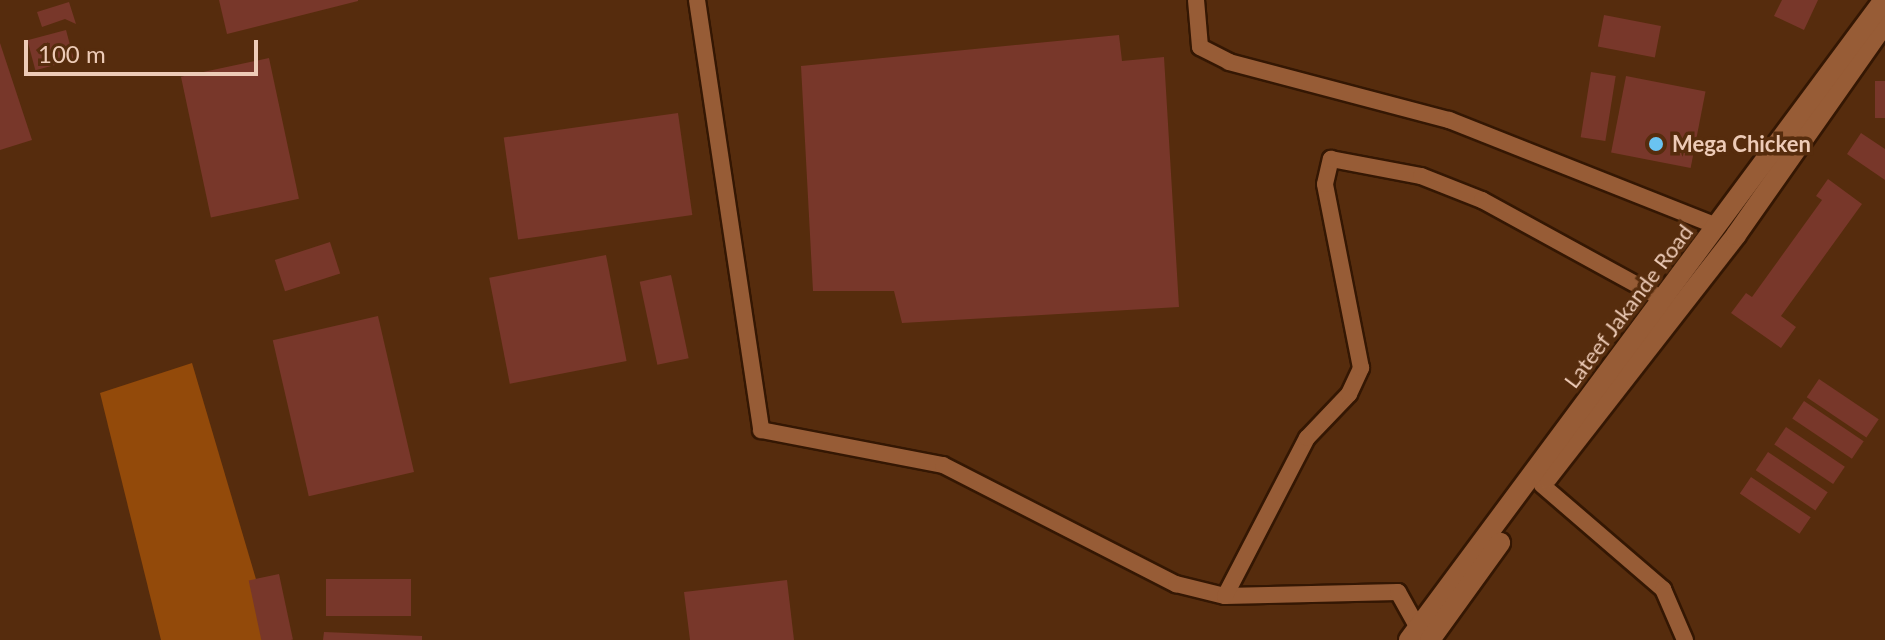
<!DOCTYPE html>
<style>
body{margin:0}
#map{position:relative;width:1885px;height:640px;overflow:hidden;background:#562c0d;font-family:Lato,sans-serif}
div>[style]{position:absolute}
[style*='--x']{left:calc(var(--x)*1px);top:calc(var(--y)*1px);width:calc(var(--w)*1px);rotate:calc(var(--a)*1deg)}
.green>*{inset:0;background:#934a0a}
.building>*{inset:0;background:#78372a;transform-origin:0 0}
.roads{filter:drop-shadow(2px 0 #341703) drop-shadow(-2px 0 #341703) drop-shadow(0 2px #341703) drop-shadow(0 -2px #341703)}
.minor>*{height:16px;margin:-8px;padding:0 8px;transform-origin:8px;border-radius:8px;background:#975c36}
.secondary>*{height:20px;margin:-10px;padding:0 10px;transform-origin:10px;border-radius:10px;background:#975c36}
.dots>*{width:22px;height:22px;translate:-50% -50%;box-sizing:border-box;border:4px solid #562c0d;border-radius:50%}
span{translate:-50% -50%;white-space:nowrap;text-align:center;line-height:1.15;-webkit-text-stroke:7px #562c0d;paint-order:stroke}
.poi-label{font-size:22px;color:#edcbb7;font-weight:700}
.left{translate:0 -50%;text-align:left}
.street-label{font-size:22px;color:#edcbb7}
.scale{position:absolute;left:24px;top:40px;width:234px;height:36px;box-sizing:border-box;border:4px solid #edcbb7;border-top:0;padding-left:10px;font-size:24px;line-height:28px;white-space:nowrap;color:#edcbb7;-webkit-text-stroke:6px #562c0d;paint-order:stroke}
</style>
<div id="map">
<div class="green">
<i style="clip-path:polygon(192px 363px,274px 640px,161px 640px,100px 393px)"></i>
</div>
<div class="building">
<i style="clip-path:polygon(219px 0,358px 0,358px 1px,227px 34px)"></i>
<i style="clip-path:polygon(1782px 0,1818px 0,1804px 30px,1774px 16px)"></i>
<i style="clip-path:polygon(69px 2px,76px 24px,65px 19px,42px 27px,37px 12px)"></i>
<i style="left:1604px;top:15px;width:58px;height:32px;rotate:11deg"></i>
<i style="left:66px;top:30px;width:31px;height:40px;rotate:75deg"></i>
<i style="clip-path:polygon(1119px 35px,1122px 61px,1164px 57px,1179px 307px,902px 323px,894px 291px,813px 291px,801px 66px)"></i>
<i style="clip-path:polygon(0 43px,32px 140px,0 150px)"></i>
<i style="left:269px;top:58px;width:144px;height:90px;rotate:78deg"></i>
<i style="left:1591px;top:72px;width:25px;height:66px;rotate:9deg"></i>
<i style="left:1626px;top:76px;width:81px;height:78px;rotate:11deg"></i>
<i style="left:1875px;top:81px;width:10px;height:37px"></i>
<i style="left:678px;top:113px;width:103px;height:176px;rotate:82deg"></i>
<i style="clip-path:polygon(1861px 133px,1885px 149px,1885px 180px,1847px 154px)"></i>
<i style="clip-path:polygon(1828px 179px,1862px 204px,1781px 316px,1796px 327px,1781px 348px,1731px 313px,1746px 293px,1752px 297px,1822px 200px,1816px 196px)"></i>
<i style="left:330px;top:242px;width:33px;height:58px;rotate:72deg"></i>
<i style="left:606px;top:255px;width:108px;height:119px;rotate:79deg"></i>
<i style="left:671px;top:275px;width:85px;height:32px;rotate:78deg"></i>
<i style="left:378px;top:316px;width:160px;height:108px;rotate:77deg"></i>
<i style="left:1819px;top:379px;width:72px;height:22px;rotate:34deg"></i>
<i style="left:1804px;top:401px;width:72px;height:21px;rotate:34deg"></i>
<i style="left:1786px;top:427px;width:71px;height:21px;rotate:34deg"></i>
<i style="left:1768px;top:452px;width:72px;height:22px;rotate:34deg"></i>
<i style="left:1751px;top:477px;width:72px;height:20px;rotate:34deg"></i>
<i style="left:279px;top:574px;width:67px;height:31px;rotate:78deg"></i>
<i style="left:411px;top:579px;width:37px;height:85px;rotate:90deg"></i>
<i style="clip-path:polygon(787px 580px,794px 640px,690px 640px,684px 592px)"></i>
<i style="clip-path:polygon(324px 632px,422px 636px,422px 640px,323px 640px)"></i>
</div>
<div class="roads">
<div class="minor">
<i style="--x:697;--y:0;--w:435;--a:81.5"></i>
<i style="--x:761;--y:430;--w:185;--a:10.9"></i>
<i style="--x:943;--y:465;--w:262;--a:27.1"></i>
<i style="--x:1176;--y:584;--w:50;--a:13.8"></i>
<i style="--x:1225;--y:596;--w:173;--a:-1.3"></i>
<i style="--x:1398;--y:592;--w:41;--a:60.9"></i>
<i style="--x:1196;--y:0;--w:47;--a:85.1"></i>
<i style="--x:1200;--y:47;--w:33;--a:27"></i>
<i style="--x:1229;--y:62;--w:228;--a:14.8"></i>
<i style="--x:1449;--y:120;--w:288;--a:21.6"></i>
<i style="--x:1542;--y:485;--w:160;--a:40.7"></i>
<i style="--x:1663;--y:589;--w:56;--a:66.7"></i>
<i style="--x:1225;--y:596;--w:178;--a:-62.6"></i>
<i style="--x:1307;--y:438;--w:61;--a:-46.3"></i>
<i style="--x:1349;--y:394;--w:29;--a:-65"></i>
<i style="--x:1361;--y:368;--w:187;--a:-101.1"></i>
<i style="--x:1325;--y:184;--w:26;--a:-77"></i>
<i style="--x:1331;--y:159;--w:92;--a:10.7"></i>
<i style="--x:1421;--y:176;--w:66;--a:21.5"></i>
<i style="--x:1482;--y:200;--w:206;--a:28.7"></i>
</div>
<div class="secondary">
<i style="--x:1547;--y:478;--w:308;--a:-52.1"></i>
<i style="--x:1736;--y:235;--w:259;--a:-54.9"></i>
<i style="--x:1409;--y:640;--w:797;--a:-53.42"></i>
<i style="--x:1430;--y:640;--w:120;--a:-54.2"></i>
</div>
</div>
<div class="dots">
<i style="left:1656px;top:144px;background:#6ac3f1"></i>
</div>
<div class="poi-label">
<span class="left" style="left:1672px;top:144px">Mega Chicken</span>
</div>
<div class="street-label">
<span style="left:1628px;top:306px;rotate:-53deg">Lateef Jakande Road</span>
</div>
<div class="scale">100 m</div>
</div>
